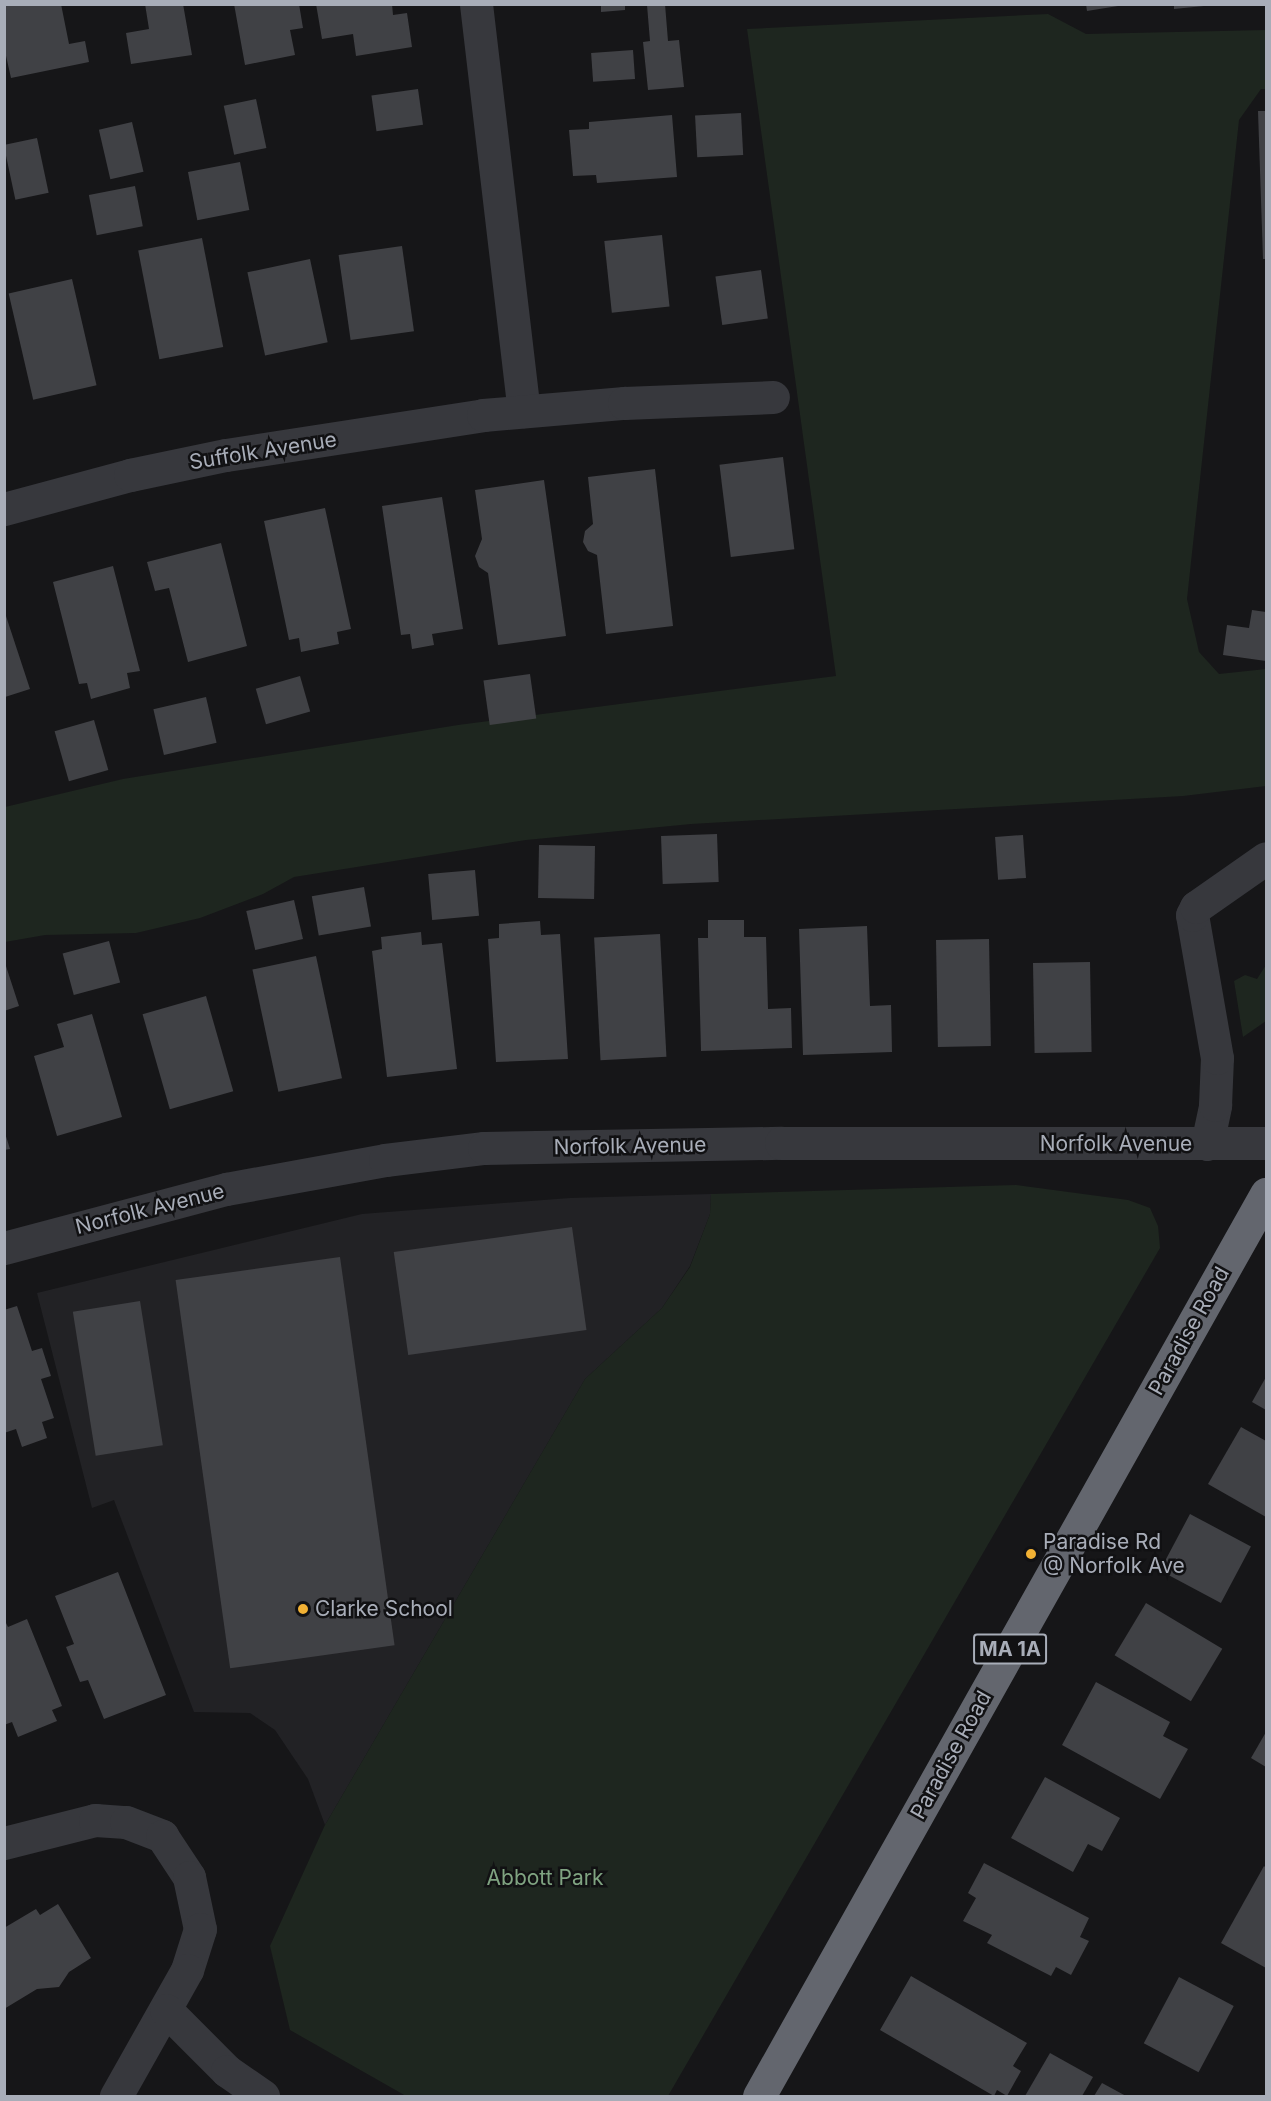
<!DOCTYPE html>
<style>
body{margin:0}
#map{position:relative;width:1271px;height:2101px;overflow:hidden;background:#161618;font-family:Inter,sans-serif}
div>[style]{position:absolute}
[style*='--x']{left:calc(var(--x)*1px);top:calc(var(--y)*1px);width:calc(var(--w)*1px);rotate:calc(var(--a)*1deg)}
.built>*{inset:0;background:#222225}
.green>*{inset:0;background:#1e261f}
.building>*{inset:0;background:#404145;transform-origin:0 0}
.minor>*{height:33px;margin:-16.5px;padding:0 16.5px;transform-origin:16.5px;border-radius:16.5px;background:#37383d}
.highway>*{height:33px;margin:-16.5px;padding:0 16.5px;transform-origin:16.5px;border-radius:16.5px;background:#63666e}
.dots>*{width:16px;height:16px;translate:-50% -50%;box-sizing:border-box;border:3px solid #111113;border-radius:50%}
span{translate:-50% -50%;white-space:nowrap;text-align:center;line-height:1.15;-webkit-text-stroke:5px #111113;paint-order:stroke}
.shield-label span{padding:2px 4px;background:#111113;border:2px solid;border-radius:4px;-webkit-text-stroke-width:0}
.shield-label{font-size:20px;color:#a8adb8;font-weight:700}
.street-label{font-size:21px;color:#a8adb8}
.poi-label{font-size:21px;color:#a8adb8}
.left{translate:0 -50%;text-align:left}
.park-label{font-size:21px;color:#7fa381}
.frame{position:absolute;inset:0;border:6px solid #a8adb8;pointer-events:none}
</style>
<div id="map">
<div class="built">
<i style="clip-path:polygon(711px 1194px,710px 1214px,690px 1266px,662px 1308px,585px 1379px,325px 1825px,308px 1779px,275px 1730px,250px 1713px,194px 1712px,114px 1500px,92px 1508px,37px 1293px,362px 1214px,570px 1198px)"></i>
</div>
<div class="green">
<i style="clip-path:polygon(1048px 14px,1086px 34px,1266px 30px,1266px 89px,1261px 89px,1239px 120px,1187px 599px,1199px 652px,1219px 674px,1266px 669px,1266px 786px,1183px 796px,691px 824px,526px 840px,294px 877px,263px 894px,200px 918px,136px 933px,45px 935px,5px 942px,5px 807px,123px 779px,458px 725px,836px 676px,747px 29px)"></i>
<i style="clip-path:polygon(1266px 965px,1266px 1021px,1243px 1037px,1234px 981px,1245px 975px,1257px 979px)"></i>
<i style="clip-path:polygon(1016px 1185px,1128px 1200px,1150px 1208px,1158px 1226px,1160px 1248px,668px 2096px,406px 2096px,290px 2030px,270px 1946px,325px 1825px,585px 1379px,662px 1308px,690px 1267px,710px 1214px,711px 1194px)"></i>
</div>
<div class="building">
<i style="clip-path:polygon(4px 4px,61px 4px,69px 44px,85px 41px,89px 62px,11px 78px,4px 47px)"></i>
<i style="clip-path:polygon(145px 4px,183px 4px,192px 55px,131px 64px,126px 33px,149px 29px)"></i>
<i style="clip-path:polygon(234px 4px,299px 4px,303px 28px,290px 30px,295px 55px,245px 65px)"></i>
<i style="clip-path:polygon(316px 4px,392px 4px,393px 15px,407px 13px,412px 47px,356px 56px,353px 34px,322px 39px)"></i>
<i style="clip-path:polygon(601px 4px,625px 4px,625px 10px,601px 12px)"></i>
<i style="clip-path:polygon(665px 4px,668px 41px,679px 40px,684px 87px,648px 90px,643px 42px,650px 41px,647px 5px)"></i>
<i style="clip-path:polygon(1086px 4px,1118px 4px,1118px 6px,1087px 11px)"></i>
<i style="clip-path:polygon(1174px 4px,1204px 4px,1204px 6px,1174px 9px)"></i>
<i style="left:633px;top:50px;width:29px;height:42px;rotate:86deg"></i>
<i style="left:418px;top:89px;width:36px;height:47px;rotate:82deg"></i>
<i style="left:256px;top:99px;width:50px;height:33px;rotate:78deg"></i>
<i style="clip-path:polygon(1258px 111px,1266px 111px,1266px 259px,1263px 259px)"></i>
<i style="left:741px;top:113px;width:42px;height:46px;rotate:87deg"></i>
<i style="clip-path:polygon(672px 115px,677px 177px,597px 183px,596px 175px,573px 176px,569px 130px,589px 129px,589px 122px)"></i>
<i style="left:132px;top:122px;width:51px;height:34px;rotate:77deg"></i>
<i style="left:37px;top:138px;width:56px;height:34px;rotate:78deg"></i>
<i style="left:240px;top:162px;width:49px;height:53px;rotate:79deg"></i>
<i style="left:135px;top:186px;width:41px;height:47px;rotate:79deg"></i>
<i style="left:662px;top:235px;width:72px;height:58px;rotate:84deg"></i>
<i style="left:202px;top:238px;width:111px;height:65px;rotate:79deg"></i>
<i style="left:402px;top:246px;width:86px;height:64px;rotate:82deg"></i>
<i style="left:310px;top:259px;width:85px;height:64px;rotate:78deg"></i>
<i style="left:761px;top:270px;width:49px;height:46px;rotate:82deg"></i>
<i style="left:72px;top:279px;width:109px;height:65px;rotate:77deg"></i>
<i style="left:783px;top:457px;width:93px;height:64px;rotate:83deg"></i>
<i style="clip-path:polygon(655px 469px,673px 626px,606px 634px,597px 555px,588px 551px,583px 542px,585px 531px,593px 524px,588px 477px)"></i>
<i style="clip-path:polygon(544px 480px,566px 636px,498px 645px,488px 573px,479px 567px,475px 556px,482px 539px,475px 490px)"></i>
<i style="clip-path:polygon(442px 497px,463px 629px,432px 634px,434px 645px,412px 649px,410px 634px,401px 635px,382px 506px)"></i>
<i style="clip-path:polygon(325px 508px,351px 629px,337px 632px,339px 644px,301px 652px,299px 638px,289px 640px,264px 521px)"></i>
<i style="clip-path:polygon(221px 543px,247px 646px,188px 662px,169px 588px,155px 591px,147px 562px)"></i>
<i style="clip-path:polygon(113px 566px,140px 671px,127px 673px,130px 688px,91px 699px,87px 683px,79px 684px,53px 582px)"></i>
<i style="clip-path:polygon(1252px 610px,1266px 612px,1266px 661px,1223px 655px,1227px 625px,1249px 628px)"></i>
<i style="clip-path:polygon(5px 613px,30px 689px,5px 697px)"></i>
<i style="left:530px;top:674px;width:45px;height:47px;rotate:82deg"></i>
<i style="left:300px;top:676px;width:37px;height:46px;rotate:74deg"></i>
<i style="left:206px;top:697px;width:47px;height:54px;rotate:77deg"></i>
<i style="left:94px;top:720px;width:52px;height:41px;rotate:74deg"></i>
<i style="left:717px;top:834px;width:48px;height:56px;rotate:88deg"></i>
<i style="left:1023px;top:835px;width:43px;height:28px;rotate:86deg"></i>
<i style="left:539px;top:845px;width:56px;height:53px;rotate:1deg"></i>
<i style="left:475px;top:870px;width:46px;height:47px;rotate:85deg"></i>
<i style="left:364px;top:887px;width:40px;height:53px;rotate:80deg"></i>
<i style="left:294px;top:900px;width:40px;height:49px;rotate:77deg"></i>
<i style="clip-path:polygon(708px 920px,744px 920px,744px 937px,766px 937px,768px 1009px,791px 1008px,792px 1048px,701px 1051px,698px 938px,708px 938px)"></i>
<i style="clip-path:polygon(540px 921px,541px 935px,560px 934px,568px 1059px,496px 1062px,488px 939px,499px 938px,499px 924px)"></i>
<i style="clip-path:polygon(867px 926px,870px 1006px,891px 1005px,892px 1052px,803px 1055px,799px 929px)"></i>
<i style="clip-path:polygon(421px 932px,422px 945px,442px 943px,457px 1069px,387px 1077px,372px 951px,382px 949px,381px 937px)"></i>
<i style="left:660px;top:934px;width:123px;height:66px;rotate:87deg"></i>
<i style="left:989px;top:939px;width:107px;height:53px;rotate:89deg"></i>
<i style="left:109px;top:941px;width:43px;height:48px;rotate:75deg"></i>
<i style="left:316px;top:956px;width:125px;height:65px;rotate:78deg"></i>
<i style="clip-path:polygon(4px 960px,19px 1006px,4px 1011px)"></i>
<i style="left:1090px;top:962px;width:90px;height:57px;rotate:89deg"></i>
<i style="left:206px;top:996px;width:99px;height:66px;rotate:74deg"></i>
<i style="clip-path:polygon(92px 1014px,122px 1117px,57px 1136px,34px 1056px,64px 1047px,57px 1024px)"></i>
<i style="clip-path:polygon(4px 1130px,10px 1149px,4px 1150px)"></i>
<i style="left:572px;top:1227px;width:104px;height:180px;rotate:82deg"></i>
<i style="left:340px;top:1257px;width:392px;height:166px;rotate:82deg"></i>
<i style="left:140px;top:1301px;width:146px;height:68px;rotate:81deg"></i>
<i style="clip-path:polygon(17px 1306px,32px 1351px,42px 1348px,51px 1376px,41px 1379px,54px 1418px,42px 1422px,47px 1438px,22px 1447px,16px 1429px,4px 1433px,4px 1310px)"></i>
<i style="clip-path:polygon(1266px 1377px,1266px 1410px,1252px 1402px)"></i>
<i style="clip-path:polygon(1241px 1427px,1266px 1441px,1266px 1517px,1208px 1484px)"></i>
<i style="left:1190px;top:1514px;width:69px;height:64px;rotate:28deg"></i>
<i style="clip-path:polygon(118px 1572px,166px 1695px,104px 1719px,88px 1680px,80px 1682px,66px 1647px,74px 1644px,55px 1596px)"></i>
<i style="left:1146px;top:1603px;width:89px;height:61px;rotate:31deg"></i>
<i style="clip-path:polygon(4px 1619px,8px 1627px,27px 1619px,62px 1706px,52px 1710px,57px 1721px,18px 1737px,12px 1722px,4px 1725px)"></i>
<i style="clip-path:polygon(1096px 1682px,1170px 1722px,1163px 1736px,1188px 1749px,1160px 1799px,1062px 1745px)"></i>
<i style="clip-path:polygon(1266px 1732px,1266px 1767px,1251px 1758px)"></i>
<i style="clip-path:polygon(1045px 1777px,1120px 1818px,1102px 1851px,1088px 1844px,1073px 1872px,1011px 1838px)"></i>
<i style="clip-path:polygon(984px 1863px,1089px 1918px,1080px 1937px,1089px 1941px,1071px 1975px,1056px 1967px,1051px 1976px,987px 1943px,992px 1935px,963px 1921px,976px 1898px,968px 1893px)"></i>
<i style="clip-path:polygon(1264px 1866px,1266px 1868px,1266px 1968px,1221px 1943px)"></i>
<i style="clip-path:polygon(58px 1904px,91px 1958px,69px 1972px,59px 1987px,37px 1989px,4px 2009px,4px 1928px,36px 1909px,40px 1915px)"></i>
<i style="clip-path:polygon(911px 1976px,1027px 2043px,1013px 2066px,1021px 2071px,1007px 2096px,997px 2090px,994px 2096px,880px 2030px)"></i>
<i style="left:1179px;top:1977px;width:62px;height:75px;rotate:28deg"></i>
<i style="clip-path:polygon(1050px 2053px,1093px 2077px,1082px 2096px,1025px 2096px)"></i>
<i style="clip-path:polygon(1102px 2083px,1126px 2096px,1094px 2096px)"></i>
</div>
<div class="minor">
<i style="--x:476;--y:4;--w:410;--a:83.3"></i>
<i style="--x:4;--y:509;--w:131;--a:-15.1"></i>
<i style="--x:130;--y:475;--w:98;--a:-11.8"></i>
<i style="--x:226;--y:455;--w:260;--a:-8.8"></i>
<i style="--x:483;--y:415;--w:142;--a:-4.9"></i>
<i style="--x:624;--y:403;--w:149;--a:-2.3"></i>
<i style="--x:1207;--y:1144;--w:40;--a:-78"></i>
<i style="--x:1215;--y:1105;--w:47;--a:-87.6"></i>
<i style="--x:1217;--y:1058;--w:145;--a:-99.9"></i>
<i style="--x:1192;--y:915;--w:9;--a:-63"></i>
<i style="--x:1196;--y:907;--w:85;--a:-35"></i>
<i style="--x:4;--y:1248;--w:230;--a:-14.9"></i>
<i style="--x:226;--y:1189;--w:162;--a:-10.3"></i>
<i style="--x:385;--y:1160;--w:100;--a:-6.9"></i>
<i style="--x:484;--y:1148;--w:297;--a:-1"></i>
<i style="--x:781;--y:1143;--w:485;--a:0"></i>
<i style="--x:4;--y:1843;--w:94;--a:-14.2"></i>
<i style="--x:95;--y:1820;--w:31;--a:4"></i>
<i style="--x:126;--y:1822;--w:39;--a:21"></i>
<i style="--x:162;--y:1836;--w:49;--a:56.6"></i>
<i style="--x:189;--y:1877;--w:53;--a:78.1"></i>
<i style="--x:200;--y:1929;--w:43;--a:107.6"></i>
<i style="--x:187;--y:1970;--w:145;--a:119.4"></i>
<i style="--x:166;--y:2010;--w:86;--a:45"></i>
<i style="--x:227;--y:2071;--w:44;--a:34.8"></i>
</div>
<div class="highway">
<i style="--x:759;--y:2096;--w:1035;--a:-60.66"></i>
</div>
<div class="dots">
<i style="left:1031px;top:1554px;background:#f2b134"></i>
<i style="left:303px;top:1609px;background:#f2b134"></i>
</div>
<div class="shield-label">
<span style="left:1010px;top:1649px">MA 1A</span>
</div>
<div class="street-label">
<span style="left:263px;top:451px;rotate:-9deg">Suffolk Avenue</span>
<span style="left:1116px;top:1144px">Norfolk Avenue</span>
<span style="left:630px;top:1146px;rotate:-1deg">Norfolk Avenue</span>
<span style="left:150px;top:1209px;rotate:-14deg">Norfolk Avenue</span>
<span style="left:1189px;top:1331px;rotate:-61deg">Paradise Road</span>
<span style="left:951px;top:1755px;rotate:-61deg">Paradise Road</span>
</div>
<div class="poi-label">
<span class="left" style="left:1043px;top:1554px">Paradise Rd<br>@ Norfolk Ave</span>
<span class="left" style="left:315px;top:1609px">Clarke School</span>
</div>
<div class="park-label">
<span style="left:545px;top:1878px">Abbott Park</span>
</div>
<div class="frame"></div>
</div>
